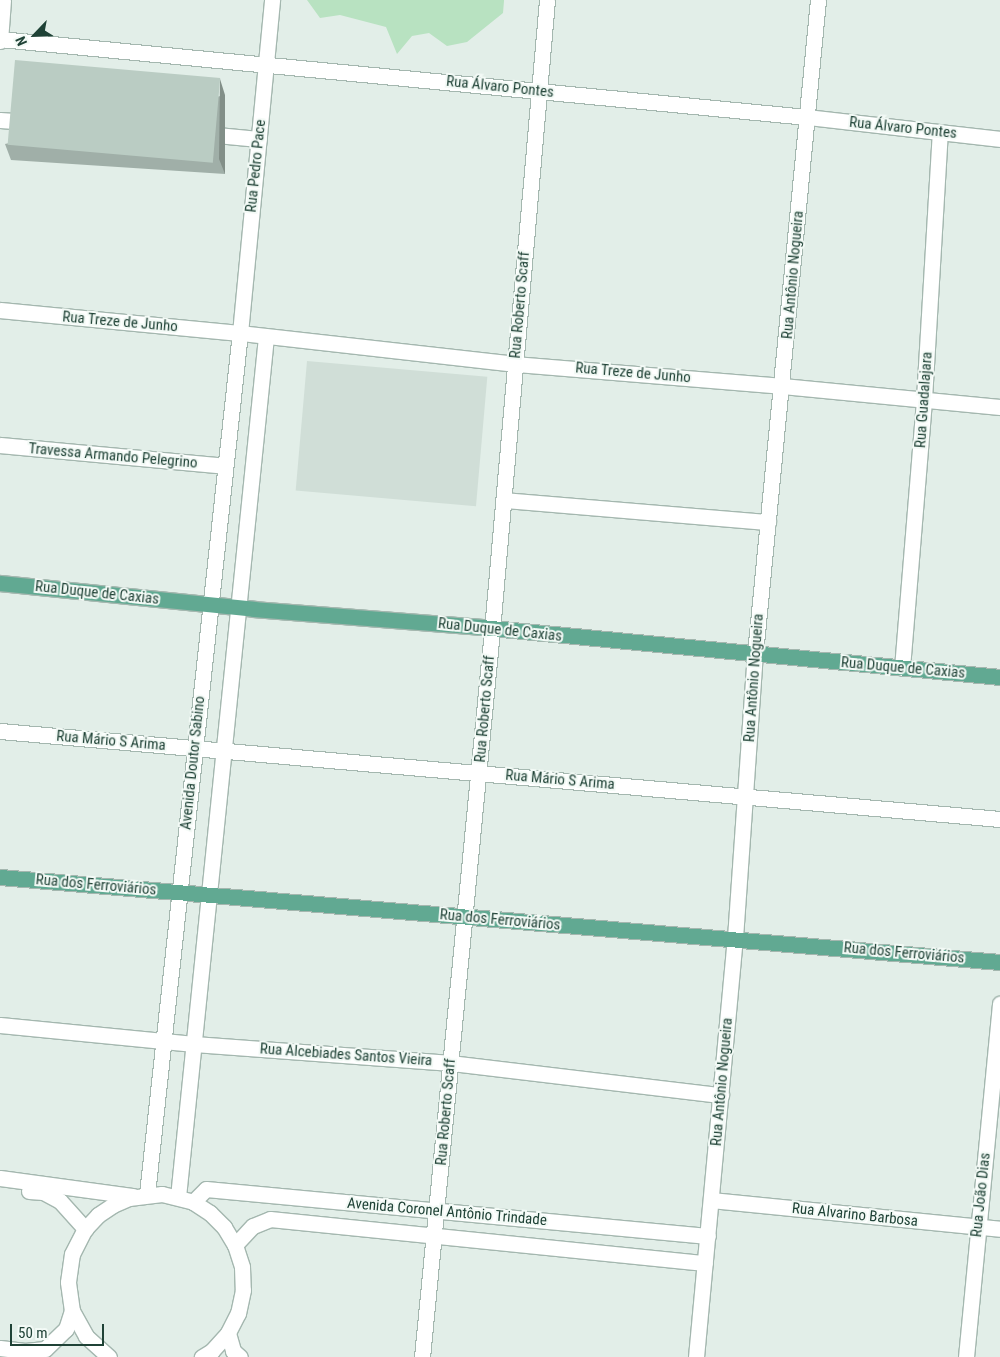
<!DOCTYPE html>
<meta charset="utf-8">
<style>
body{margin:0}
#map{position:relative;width:1000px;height:1357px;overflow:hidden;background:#e2eee8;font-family:"Roboto Condensed",sans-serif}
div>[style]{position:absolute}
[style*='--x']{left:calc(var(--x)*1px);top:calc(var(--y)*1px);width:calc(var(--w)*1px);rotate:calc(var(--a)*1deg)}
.built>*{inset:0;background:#d0ded7;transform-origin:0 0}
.green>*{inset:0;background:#b8e2c1}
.roads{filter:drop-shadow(1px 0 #a4b7af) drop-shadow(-1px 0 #a4b7af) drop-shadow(0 1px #a4b7af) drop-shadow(0 -1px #a4b7af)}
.minor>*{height:15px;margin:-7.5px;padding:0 7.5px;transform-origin:7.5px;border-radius:7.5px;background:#fff}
.major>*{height:15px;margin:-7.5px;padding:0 7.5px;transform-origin:7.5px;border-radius:7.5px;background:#61a992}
.wall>*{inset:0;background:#a0afa8}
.shaded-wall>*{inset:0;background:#828f88}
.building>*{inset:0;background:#baccc3;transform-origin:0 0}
span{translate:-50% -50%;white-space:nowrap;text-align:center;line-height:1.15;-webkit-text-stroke:4px #f3faf6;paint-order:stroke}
.street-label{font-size:15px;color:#1f4236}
.north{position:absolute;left:10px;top:10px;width:50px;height:50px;-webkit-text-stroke:4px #f3faf6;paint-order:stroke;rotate:246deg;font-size:14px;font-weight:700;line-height:20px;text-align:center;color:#1f4236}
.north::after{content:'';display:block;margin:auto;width:18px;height:22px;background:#1f4236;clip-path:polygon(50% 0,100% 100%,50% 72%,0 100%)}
.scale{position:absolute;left:10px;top:1324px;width:94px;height:22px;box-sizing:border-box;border:2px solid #1f4236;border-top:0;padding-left:6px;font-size:15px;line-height:18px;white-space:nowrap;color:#1f4236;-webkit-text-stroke:4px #f3faf6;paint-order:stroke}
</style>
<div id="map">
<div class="built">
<i style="left:307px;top:361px;width:181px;height:130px;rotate:5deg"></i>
</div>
<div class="green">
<i style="clip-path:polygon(307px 0,504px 0,504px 1px,503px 13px,467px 42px,447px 46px,429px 33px,412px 36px,397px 54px,386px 27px,340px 15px,320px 18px)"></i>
</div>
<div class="roads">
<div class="minor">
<i style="--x:0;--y:39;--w:811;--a:5.52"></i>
<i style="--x:807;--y:117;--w:194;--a:6.5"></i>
<i style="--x:0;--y:41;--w:41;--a:-85.8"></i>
<i style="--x:0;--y:120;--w:28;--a:4"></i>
<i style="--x:206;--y:134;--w:53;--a:5.4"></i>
<i style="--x:0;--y:310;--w:241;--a:5.5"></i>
<i style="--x:240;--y:333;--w:277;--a:6.4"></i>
<i style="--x:515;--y:364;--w:268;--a:4.7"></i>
<i style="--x:782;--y:386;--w:219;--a:5.5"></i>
<i style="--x:0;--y:445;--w:226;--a:5.3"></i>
<i style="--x:504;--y:500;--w:265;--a:4.8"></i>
<i style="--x:902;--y:668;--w:270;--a:-85.3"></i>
<i style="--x:924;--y:399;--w:267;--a:-86.6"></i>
<i style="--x:0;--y:731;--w:1004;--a:5.03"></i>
<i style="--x:0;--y:1025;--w:195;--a:5.6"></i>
<i style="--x:194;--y:1044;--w:258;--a:4.2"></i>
<i style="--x:451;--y:1063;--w:272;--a:6.8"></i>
<i style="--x:0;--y:1178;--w:135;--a:7.7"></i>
<i style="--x:29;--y:1191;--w:14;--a:4"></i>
<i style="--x:43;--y:1192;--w:19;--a:28"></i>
<i style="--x:60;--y:1201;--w:38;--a:48"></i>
<i style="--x:147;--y:1194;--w:866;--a:-83.84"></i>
<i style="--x:240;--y:333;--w:335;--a:-84.5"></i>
<i style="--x:178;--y:1197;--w:865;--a:-84.16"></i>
<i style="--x:711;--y:1200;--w:290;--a:5.7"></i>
<i style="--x:193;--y:1202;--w:18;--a:-45"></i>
<i style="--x:206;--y:1189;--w:504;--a:5.35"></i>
<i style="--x:235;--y:1245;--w:26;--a:-47"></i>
<i style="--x:253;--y:1226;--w:18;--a:-22"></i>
<i style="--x:270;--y:1219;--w:437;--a:5.8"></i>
<i style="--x:228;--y:1333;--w:19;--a:74"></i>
<i style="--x:233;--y:1351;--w:9;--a:41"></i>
<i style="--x:0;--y:1348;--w:25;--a:7"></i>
<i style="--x:25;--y:1351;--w:20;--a:-6"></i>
<i style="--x:45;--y:1349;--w:29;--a:-44"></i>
<i style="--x:66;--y:1329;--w:19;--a:-72"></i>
<i style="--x:109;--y:1357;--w:31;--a:-138"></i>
<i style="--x:86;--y:1336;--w:29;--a:-119"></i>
<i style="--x:72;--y:1311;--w:29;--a:-98"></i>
<i style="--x:68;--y:1282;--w:28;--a:-82"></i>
<i style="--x:72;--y:1254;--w:28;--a:-63"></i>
<i style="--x:85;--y:1229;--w:19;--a:-47"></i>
<i style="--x:98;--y:1215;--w:18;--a:-34"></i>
<i style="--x:113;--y:1205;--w:17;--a:-24"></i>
<i style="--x:129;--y:1198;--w:33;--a:-7"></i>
<i style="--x:162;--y:1194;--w:32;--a:14"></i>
<i style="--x:193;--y:1202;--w:20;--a:33"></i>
<i style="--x:210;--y:1213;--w:20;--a:45"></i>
<i style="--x:224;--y:1227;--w:21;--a:59"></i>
<i style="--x:235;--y:1245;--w:23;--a:72"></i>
<i style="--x:242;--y:1267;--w:23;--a:88"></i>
<i style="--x:243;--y:1290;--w:24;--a:102"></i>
<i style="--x:238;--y:1313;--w:22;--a:117"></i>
<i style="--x:228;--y:1333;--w:24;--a:132"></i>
<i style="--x:212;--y:1351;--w:12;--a:149"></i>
<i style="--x:422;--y:1357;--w:730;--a:-84.5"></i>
<i style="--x:492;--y:630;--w:632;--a:-85.01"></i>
<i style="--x:696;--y:1357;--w:421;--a:-84.7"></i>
<i style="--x:735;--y:938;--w:285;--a:-86"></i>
<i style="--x:755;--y:654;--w:657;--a:-84.5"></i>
<i style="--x:966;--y:1357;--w:355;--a:-84.5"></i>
</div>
<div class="major">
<i style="--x:0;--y:583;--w:255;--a:5.8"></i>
<i style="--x:254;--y:609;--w:228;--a:4.5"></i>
<i style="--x:481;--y:627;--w:521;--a:5.5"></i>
<i style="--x:0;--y:877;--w:1004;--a:4.86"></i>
</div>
</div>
<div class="wall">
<i style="clip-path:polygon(225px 95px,225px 174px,11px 160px,5px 144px)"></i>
</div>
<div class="shaded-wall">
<i style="clip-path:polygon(220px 79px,225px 95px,225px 174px,219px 159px)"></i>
</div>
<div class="building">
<i style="left:15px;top:60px;width:206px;height:85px;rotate:5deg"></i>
</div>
<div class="street-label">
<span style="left:500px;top:87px;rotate:6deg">Rua Álvaro Pontes</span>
<span style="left:903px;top:128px;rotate:6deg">Rua Álvaro Pontes</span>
<span style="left:256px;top:166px;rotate:-84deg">Rua Pedro Pace</span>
<span style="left:793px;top:275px;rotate:-85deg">Rua Antônio Nogueira</span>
<span style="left:520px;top:305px;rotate:-85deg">Rua Roberto Scaff</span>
<span style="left:120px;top:322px;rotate:5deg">Rua Treze de Junho</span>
<span style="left:633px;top:373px;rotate:5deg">Rua Treze de Junho</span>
<span style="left:924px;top:400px;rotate:-86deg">Rua Guadalajara</span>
<span style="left:113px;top:456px;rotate:5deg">Travessa Armando Pelegrino</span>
<span style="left:97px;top:593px;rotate:6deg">Rua Duque de Caxias</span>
<span style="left:500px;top:630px;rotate:6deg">Rua Duque de Caxias</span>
<span style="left:903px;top:668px;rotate:5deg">Rua Duque de Caxias</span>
<span style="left:754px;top:678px;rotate:-86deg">Rua Antônio Nogueira</span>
<span style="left:485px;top:709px;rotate:-85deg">Rua Roberto Scaff</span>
<span style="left:111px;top:741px;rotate:5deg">Rua Mário S Arima</span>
<span style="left:193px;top:763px;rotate:-84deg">Avenida Doutor Sabino</span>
<span style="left:560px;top:780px;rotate:5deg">Rua Mário S Arima</span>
<span style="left:96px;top:885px;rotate:5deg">Rua dos Ferroviários</span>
<span style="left:500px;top:920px;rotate:5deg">Rua dos Ferroviários</span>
<span style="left:904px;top:953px;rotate:5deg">Rua dos Ferroviários</span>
<span style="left:346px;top:1055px;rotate:4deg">Rua Alcebiades Santos Vieira</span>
<span style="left:722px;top:1082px;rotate:-85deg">Rua Antônio Nogueira</span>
<span style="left:446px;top:1112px;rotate:-85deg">Rua Roberto Scaff</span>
<span style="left:981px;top:1195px;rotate:-84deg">Rua João Dias</span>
<span style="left:447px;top:1212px;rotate:5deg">Avenida Coronel Antônio Trindade</span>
<span style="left:855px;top:1215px;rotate:6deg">Rua Alvarino Barbosa</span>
</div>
<div class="north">N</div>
<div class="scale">50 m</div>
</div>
